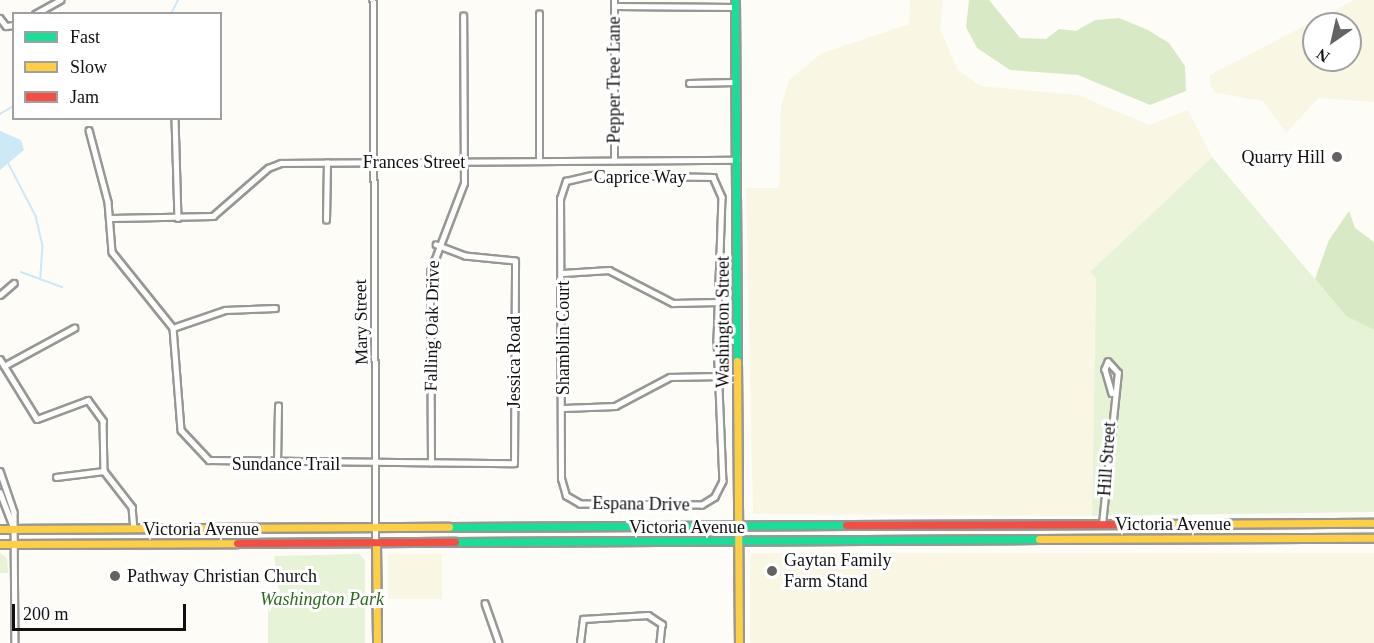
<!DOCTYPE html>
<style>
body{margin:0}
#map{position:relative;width:1374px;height:643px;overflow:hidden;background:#fdfcf7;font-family:"Times New Roman",serif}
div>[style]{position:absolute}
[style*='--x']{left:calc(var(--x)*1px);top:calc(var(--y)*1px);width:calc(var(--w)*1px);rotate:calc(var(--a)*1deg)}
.farmland>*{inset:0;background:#f9f7e4;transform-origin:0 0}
.green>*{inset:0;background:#e7f3d7}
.forest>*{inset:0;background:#d8eac5}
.water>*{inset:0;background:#cde8f7}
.stream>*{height:1.5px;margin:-0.75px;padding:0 0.75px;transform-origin:0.75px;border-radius:0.75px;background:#cde8f7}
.roads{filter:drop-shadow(2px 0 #979795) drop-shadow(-2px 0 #979795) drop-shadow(0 2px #979795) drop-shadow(0 -2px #979795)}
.street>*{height:4.5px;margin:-2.25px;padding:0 2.25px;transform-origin:2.25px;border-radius:2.25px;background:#fffffe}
.fast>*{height:7px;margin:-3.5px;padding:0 3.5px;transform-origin:3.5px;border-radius:3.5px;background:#16e098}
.slow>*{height:7px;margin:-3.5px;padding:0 3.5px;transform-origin:3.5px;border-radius:3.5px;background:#ffcf43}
.jam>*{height:7px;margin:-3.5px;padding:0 3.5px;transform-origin:3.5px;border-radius:3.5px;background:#f24e42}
.dots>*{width:16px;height:16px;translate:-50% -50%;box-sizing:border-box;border:3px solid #fff;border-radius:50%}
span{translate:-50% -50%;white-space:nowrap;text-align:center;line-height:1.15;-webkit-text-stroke:6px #fff;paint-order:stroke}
.street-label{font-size:18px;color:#111}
.poi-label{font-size:18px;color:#111}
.right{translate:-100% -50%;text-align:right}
.left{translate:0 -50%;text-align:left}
.park-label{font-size:18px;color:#2f6b1f;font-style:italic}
.legend{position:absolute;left:12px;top:12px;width:210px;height:108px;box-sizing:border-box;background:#fff;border:2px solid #a0a0a0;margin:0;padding:8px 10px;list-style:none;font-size:18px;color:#111}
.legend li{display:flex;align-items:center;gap:12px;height:30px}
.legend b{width:30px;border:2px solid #a0a0a0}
.north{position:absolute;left:1302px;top:12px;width:60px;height:60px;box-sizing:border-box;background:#fff;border:2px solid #a0a0a0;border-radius:50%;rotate:214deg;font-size:16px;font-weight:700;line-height:24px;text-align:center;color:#111}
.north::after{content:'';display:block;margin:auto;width:21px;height:27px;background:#646362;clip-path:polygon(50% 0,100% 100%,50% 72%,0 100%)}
.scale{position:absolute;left:12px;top:604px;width:174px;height:27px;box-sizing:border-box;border:3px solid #111;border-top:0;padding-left:8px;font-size:18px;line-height:21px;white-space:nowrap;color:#111;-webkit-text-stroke:4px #fff;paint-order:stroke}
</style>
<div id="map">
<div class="farmland">
<i style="clip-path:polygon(910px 0,943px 0,940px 29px,958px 70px,981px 86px,1078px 95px,1149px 125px,1188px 110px,1212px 157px,1090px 272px,1096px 278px,1092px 516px,753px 514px,746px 188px,779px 188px,781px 106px,789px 80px,822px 53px,909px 24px)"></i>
<i style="clip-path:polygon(evenodd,1354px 0,1374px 0,1374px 102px,1319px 98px,1286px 133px,1263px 101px,1216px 93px,1210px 85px,1210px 75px,1354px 0,1314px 24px,1350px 24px,1350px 60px,1314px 60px,1314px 24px)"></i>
<i style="left:1374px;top:553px;width:90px;height:624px;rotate:90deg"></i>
<i style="left:388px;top:554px;width:54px;height:45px"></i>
</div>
<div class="green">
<i style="clip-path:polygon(1212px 157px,1346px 316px,1374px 330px,1374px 512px,1092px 516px,1096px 278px,1090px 272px)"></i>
<i style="clip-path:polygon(0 553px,7px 558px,8px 573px,0 573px)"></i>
<i style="clip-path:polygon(359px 554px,365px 560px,365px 643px,268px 643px,268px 599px,279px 593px,274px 556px)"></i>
</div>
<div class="forest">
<i style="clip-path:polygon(969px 0,989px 0,1020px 38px,1046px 39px,1059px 29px,1076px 31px,1095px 20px,1119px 18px,1148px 30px,1169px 43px,1185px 66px,1186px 91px,1150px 105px,1078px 75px,1010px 70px,977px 48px,966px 27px)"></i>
<i style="clip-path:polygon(1349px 211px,1355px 228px,1374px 242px,1374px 330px,1346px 316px,1315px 279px,1329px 240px)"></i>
</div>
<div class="water">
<i style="clip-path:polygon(0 131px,21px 140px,24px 150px,0 170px)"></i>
</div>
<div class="stream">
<i style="--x:171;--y:14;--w:16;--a:-63"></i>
<i style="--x:0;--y:114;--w:16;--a:-30"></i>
<i style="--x:9;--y:164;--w:59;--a:62.6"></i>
<i style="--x:36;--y:216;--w:31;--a:77"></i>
<i style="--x:43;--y:246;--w:31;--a:94"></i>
<i style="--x:21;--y:272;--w:44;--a:20.1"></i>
</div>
<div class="roads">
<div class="street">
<i style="--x:373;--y:0;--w:543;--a:89.68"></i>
<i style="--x:615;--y:6;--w:120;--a:0.5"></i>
<i style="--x:35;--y:14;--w:29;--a:-29"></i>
<i style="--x:0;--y:18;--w:10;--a:53"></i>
<i style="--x:6;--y:26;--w:8;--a:-7"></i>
<i style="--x:689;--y:83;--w:47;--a:-1.2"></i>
<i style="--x:175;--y:118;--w:100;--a:88.3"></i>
<i style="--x:89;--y:130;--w:74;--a:75.2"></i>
<i style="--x:108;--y:202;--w:50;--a:85.4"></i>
<i style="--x:112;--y:252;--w:97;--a:51.2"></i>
<i style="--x:173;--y:328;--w:102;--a:85.5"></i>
<i style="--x:181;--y:430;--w:41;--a:47"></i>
<i style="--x:209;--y:460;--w:305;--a:0.6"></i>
<i style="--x:514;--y:463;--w:202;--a:-89.7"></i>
<i style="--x:515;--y:261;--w:50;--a:-174.3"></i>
<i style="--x:465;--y:256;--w:31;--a:-159"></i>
<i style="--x:539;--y:161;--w:147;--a:-90"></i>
<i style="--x:614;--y:161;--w:161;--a:-90"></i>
<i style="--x:592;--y:175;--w:121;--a:0.9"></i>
<i style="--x:713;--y:177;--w:22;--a:66"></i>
<i style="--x:722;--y:197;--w:143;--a:92"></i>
<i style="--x:717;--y:340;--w:141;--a:87.6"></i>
<i style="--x:723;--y:481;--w:18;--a:117"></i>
<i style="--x:715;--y:497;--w:15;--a:148"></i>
<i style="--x:702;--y:505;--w:122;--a:-179.5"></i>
<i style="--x:580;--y:504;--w:16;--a:-150"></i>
<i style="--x:566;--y:496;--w:18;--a:-106"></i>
<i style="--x:561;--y:479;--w:280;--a:-90.2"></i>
<i style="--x:560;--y:199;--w:19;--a:-72"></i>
<i style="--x:566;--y:181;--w:27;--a:-13"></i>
<i style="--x:111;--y:218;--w:102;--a:-1.1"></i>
<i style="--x:213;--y:216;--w:73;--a:-41.1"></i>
<i style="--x:268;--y:168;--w:14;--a:-21"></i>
<i style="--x:281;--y:163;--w:456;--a:-0.4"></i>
<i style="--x:326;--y:220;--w:57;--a:-89"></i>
<i style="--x:563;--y:273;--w:46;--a:-3.7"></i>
<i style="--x:609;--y:270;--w:72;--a:27.3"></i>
<i style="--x:673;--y:303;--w:45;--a:-1.3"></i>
<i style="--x:0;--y:295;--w:18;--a:-41"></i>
<i style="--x:173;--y:328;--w:55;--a:-19.1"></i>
<i style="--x:225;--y:310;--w:50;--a:-2.3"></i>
<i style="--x:717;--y:340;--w:20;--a:3"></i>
<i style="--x:0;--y:359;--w:70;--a:58.3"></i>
<i style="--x:37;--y:419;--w:54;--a:-20.4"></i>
<i style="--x:88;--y:400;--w:26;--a:54"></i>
<i style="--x:103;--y:421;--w:50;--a:88.9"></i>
<i style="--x:104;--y:471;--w:46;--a:52.1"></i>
<i style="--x:132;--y:507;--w:21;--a:85"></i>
<i style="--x:4;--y:366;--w:80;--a:-28.5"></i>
<i style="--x:564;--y:408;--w:51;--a:-2.2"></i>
<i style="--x:615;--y:406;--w:62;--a:-27.8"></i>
<i style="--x:670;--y:377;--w:50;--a:-1.1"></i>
<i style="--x:431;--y:463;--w:191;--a:-90.3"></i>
<i style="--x:430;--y:272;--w:95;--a:-69.1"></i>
<i style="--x:464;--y:183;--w:167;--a:-90.3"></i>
<i style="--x:277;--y:464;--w:58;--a:-89"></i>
<i style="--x:0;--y:471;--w:43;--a:71.1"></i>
<i style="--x:14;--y:512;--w:131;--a:89.6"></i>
<i style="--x:56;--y:477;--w:48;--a:-7.1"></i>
<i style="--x:0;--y:492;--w:40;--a:69"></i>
<i style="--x:1102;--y:524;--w:152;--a:-84"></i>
<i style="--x:1118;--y:373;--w:15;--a:-132"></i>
<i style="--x:1108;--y:362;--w:8;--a:113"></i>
<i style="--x:1105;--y:369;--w:25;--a:74"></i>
<i style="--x:485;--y:603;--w:42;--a:70.7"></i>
<i style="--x:580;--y:643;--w:24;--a:-83"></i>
<i style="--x:583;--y:619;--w:65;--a:-3.5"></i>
<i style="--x:648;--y:615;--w:17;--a:33"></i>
<i style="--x:662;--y:624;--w:19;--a:96"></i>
</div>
<div class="fast">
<i style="--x:735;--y:0;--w:361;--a:89.7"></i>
<i style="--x:449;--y:527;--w:397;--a:-0.3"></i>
<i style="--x:455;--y:542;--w:584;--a:-0.29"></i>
</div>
<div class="slow">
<i style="--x:737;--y:361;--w:282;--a:89.6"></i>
<i style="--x:1154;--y:524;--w:220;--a:-0.3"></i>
<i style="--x:0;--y:529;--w:449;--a:-0.3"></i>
<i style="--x:1039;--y:539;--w:335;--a:-0.2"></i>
<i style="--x:376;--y:543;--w:100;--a:89.4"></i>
<i style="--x:0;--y:544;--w:237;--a:-0.2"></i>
</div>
<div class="jam">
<i style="--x:846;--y:525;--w:308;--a:-0.2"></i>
<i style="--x:237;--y:543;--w:218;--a:-0.3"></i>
</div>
</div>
<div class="dots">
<i style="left:1337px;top:157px;background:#646362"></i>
<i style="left:772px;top:571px;background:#646362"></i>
<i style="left:115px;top:576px;background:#646362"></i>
</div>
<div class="street-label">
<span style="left:614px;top:80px;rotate:-90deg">Pepper Tree Lane</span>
<span style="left:414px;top:162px">Frances Street</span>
<span style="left:640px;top:177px">Caprice Way</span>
<span style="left:361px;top:322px;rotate:-91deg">Mary Street</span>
<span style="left:723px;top:322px;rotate:-90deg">Washington Street</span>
<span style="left:432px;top:326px;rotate:-89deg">Falling Oak Drive</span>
<span style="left:563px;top:338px;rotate:-90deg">Shamblin Court</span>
<span style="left:514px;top:362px;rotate:-90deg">Jessica Road</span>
<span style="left:1107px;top:459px;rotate:-86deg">Hill Street</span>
<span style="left:286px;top:464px">Sundance Trail</span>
<span style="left:641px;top:504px;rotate:1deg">Espana Drive</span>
<span style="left:1173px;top:524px">Victoria Avenue</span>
<span style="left:687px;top:527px">Victoria Avenue</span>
<span style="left:201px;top:529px">Victoria Avenue</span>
</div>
<div class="poi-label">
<span class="right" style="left:1325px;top:157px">Quarry Hill</span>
<span class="left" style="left:784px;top:571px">Gaytan Family<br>Farm Stand</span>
<span class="left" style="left:127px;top:576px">Pathway Christian Church</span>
</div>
<div class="park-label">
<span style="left:322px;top:599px">Washington Park</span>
</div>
<ul class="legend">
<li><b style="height:8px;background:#16e098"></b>Fast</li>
<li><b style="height:8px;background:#ffcf43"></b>Slow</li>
<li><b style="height:8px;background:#f24e42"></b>Jam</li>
</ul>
<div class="north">N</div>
<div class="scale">200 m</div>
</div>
